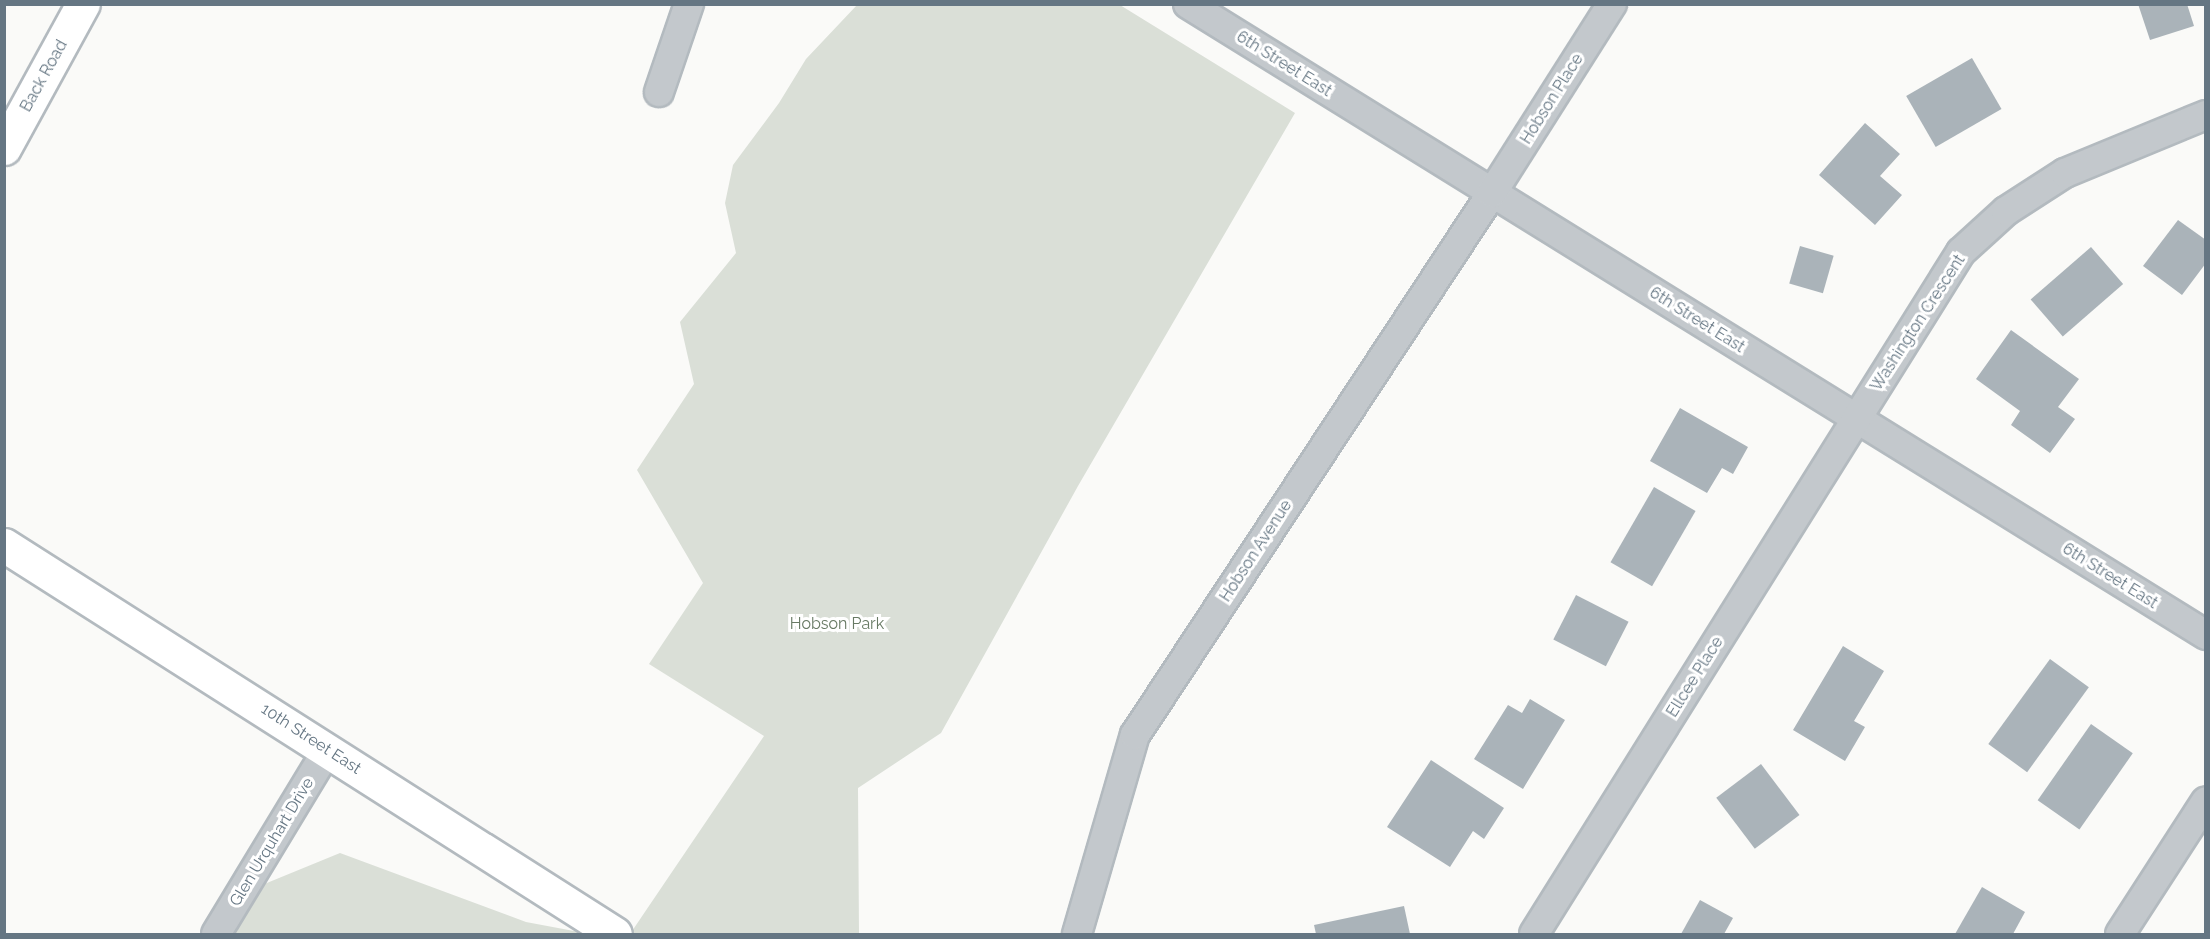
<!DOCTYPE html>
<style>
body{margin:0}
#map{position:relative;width:2210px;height:939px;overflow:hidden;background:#fafaf8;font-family:Raleway,sans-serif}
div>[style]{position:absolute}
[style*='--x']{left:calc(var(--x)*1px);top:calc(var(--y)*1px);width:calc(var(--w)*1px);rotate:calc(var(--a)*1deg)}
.green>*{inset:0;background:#dadfd7}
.building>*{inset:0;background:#aab3b9;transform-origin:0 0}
.roads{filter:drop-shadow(2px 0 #b3babf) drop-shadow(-2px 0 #b3babf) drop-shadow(0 2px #b3babf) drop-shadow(0 -2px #b3babf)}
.street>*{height:28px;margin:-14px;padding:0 14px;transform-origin:14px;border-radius:14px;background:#c3c8cc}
.secondary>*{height:33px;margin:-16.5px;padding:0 16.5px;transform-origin:16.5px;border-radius:16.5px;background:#fff}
span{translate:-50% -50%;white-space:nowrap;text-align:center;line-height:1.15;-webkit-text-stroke:6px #fff;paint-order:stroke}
.street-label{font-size:16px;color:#657683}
.park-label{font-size:16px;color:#687a64}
.frame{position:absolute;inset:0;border:6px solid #657683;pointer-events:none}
</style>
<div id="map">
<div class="green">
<i style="clip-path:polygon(857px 5px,1120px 5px,1295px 113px,1078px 486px,941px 733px,858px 788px,859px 934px,630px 934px,764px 736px,649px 664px,703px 583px,637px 470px,694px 384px,680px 322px,736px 253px,725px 203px,733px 165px,779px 103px,806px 59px)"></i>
<i style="clip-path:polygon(340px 853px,526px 922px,590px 934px,229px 934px,240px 894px)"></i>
</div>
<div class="building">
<i style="clip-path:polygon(2138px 4px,2187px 4px,2194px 26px,2150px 40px)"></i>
<i style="left:1972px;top:58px;width:59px;height:76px;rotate:60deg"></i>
<i style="clip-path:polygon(1865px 123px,1900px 154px,1880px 176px,1902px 195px,1875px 225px,1819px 175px)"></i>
<i style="clip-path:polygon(2178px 220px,2206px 240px,2206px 263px,2182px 295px,2143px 266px)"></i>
<i style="left:1800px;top:246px;width:35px;height:39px;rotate:16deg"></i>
<i style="left:2091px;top:247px;width:49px;height:80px;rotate:49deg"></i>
<i style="clip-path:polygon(2011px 330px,2079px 379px,2058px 407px,2075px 419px,2050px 453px,2011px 425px,2020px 411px,1976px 379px)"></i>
<i style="clip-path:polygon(1680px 408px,1748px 447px,1733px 474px,1722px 468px,1707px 493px,1650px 461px)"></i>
<i style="left:1654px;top:487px;width:48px;height:87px;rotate:30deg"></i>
<i style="left:1576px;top:595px;width:59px;height:50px;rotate:27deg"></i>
<i style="clip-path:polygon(1843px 646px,1884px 671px,1854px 721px,1865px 727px,1845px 761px,1793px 730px)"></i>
<i style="left:2050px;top:659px;width:48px;height:105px;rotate:36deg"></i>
<i style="clip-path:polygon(1530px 699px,1565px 720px,1523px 789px,1474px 759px,1508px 705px,1522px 713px)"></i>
<i style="left:2091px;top:724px;width:51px;height:93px;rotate:35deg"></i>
<i style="clip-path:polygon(1431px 760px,1504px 808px,1484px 839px,1473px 831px,1450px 867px,1387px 827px)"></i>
<i style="left:1761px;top:764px;width:64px;height:56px;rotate:53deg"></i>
<i style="clip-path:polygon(1982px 887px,2025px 912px,2013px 934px,1955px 934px)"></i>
<i style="clip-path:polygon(1700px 900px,1733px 918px,1724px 934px,1681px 934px)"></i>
<i style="clip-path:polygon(1404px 906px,1410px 934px,1316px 934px,1314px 925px)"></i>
</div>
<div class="roads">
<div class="street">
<i style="--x:1188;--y:4;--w:1198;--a:31.79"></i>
<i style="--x:659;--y:92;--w:93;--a:-71.2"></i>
<i style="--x:216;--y:934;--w:216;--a:-58.8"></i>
<i style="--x:1077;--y:934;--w:207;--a:-73.8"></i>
<i style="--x:1135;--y:735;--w:649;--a:-56.63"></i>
<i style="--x:1492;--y:193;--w:224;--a:-57.6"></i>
<i style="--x:1534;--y:934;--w:805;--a:-57.95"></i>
<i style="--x:1961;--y:252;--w:61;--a:-42.3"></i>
<i style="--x:2006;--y:211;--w:70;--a:-32.8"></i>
<i style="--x:2065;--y:173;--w:152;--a:-22.4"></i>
<i style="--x:2120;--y:934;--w:158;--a:-57.1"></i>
</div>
<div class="secondary">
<i style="--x:4;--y:148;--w:164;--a:-61.3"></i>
<i style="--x:4;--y:545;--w:724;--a:32.48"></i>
</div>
</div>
<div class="street-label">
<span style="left:1284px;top:64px;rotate:32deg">6th Street East</span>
<span style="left:44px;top:76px;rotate:-61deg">Back Road</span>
<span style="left:1552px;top:99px;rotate:-58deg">Hobson Place</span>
<span style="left:1697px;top:320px;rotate:32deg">6th Street East</span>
<span style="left:1918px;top:323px;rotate:-57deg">Washington Crescent</span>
<span style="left:1256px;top:551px;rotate:-57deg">Hobson Avenue</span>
<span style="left:2110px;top:576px;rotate:32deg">6th Street East</span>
<span style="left:1695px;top:677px;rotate:-58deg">Ellcee Place</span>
<span style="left:311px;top:739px;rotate:33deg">10th Street East</span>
<span style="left:272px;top:842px;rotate:-59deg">Glen Urquhart Drive</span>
</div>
<div class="park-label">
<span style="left:837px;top:624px">Hobson Park</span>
</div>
<div class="frame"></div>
</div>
